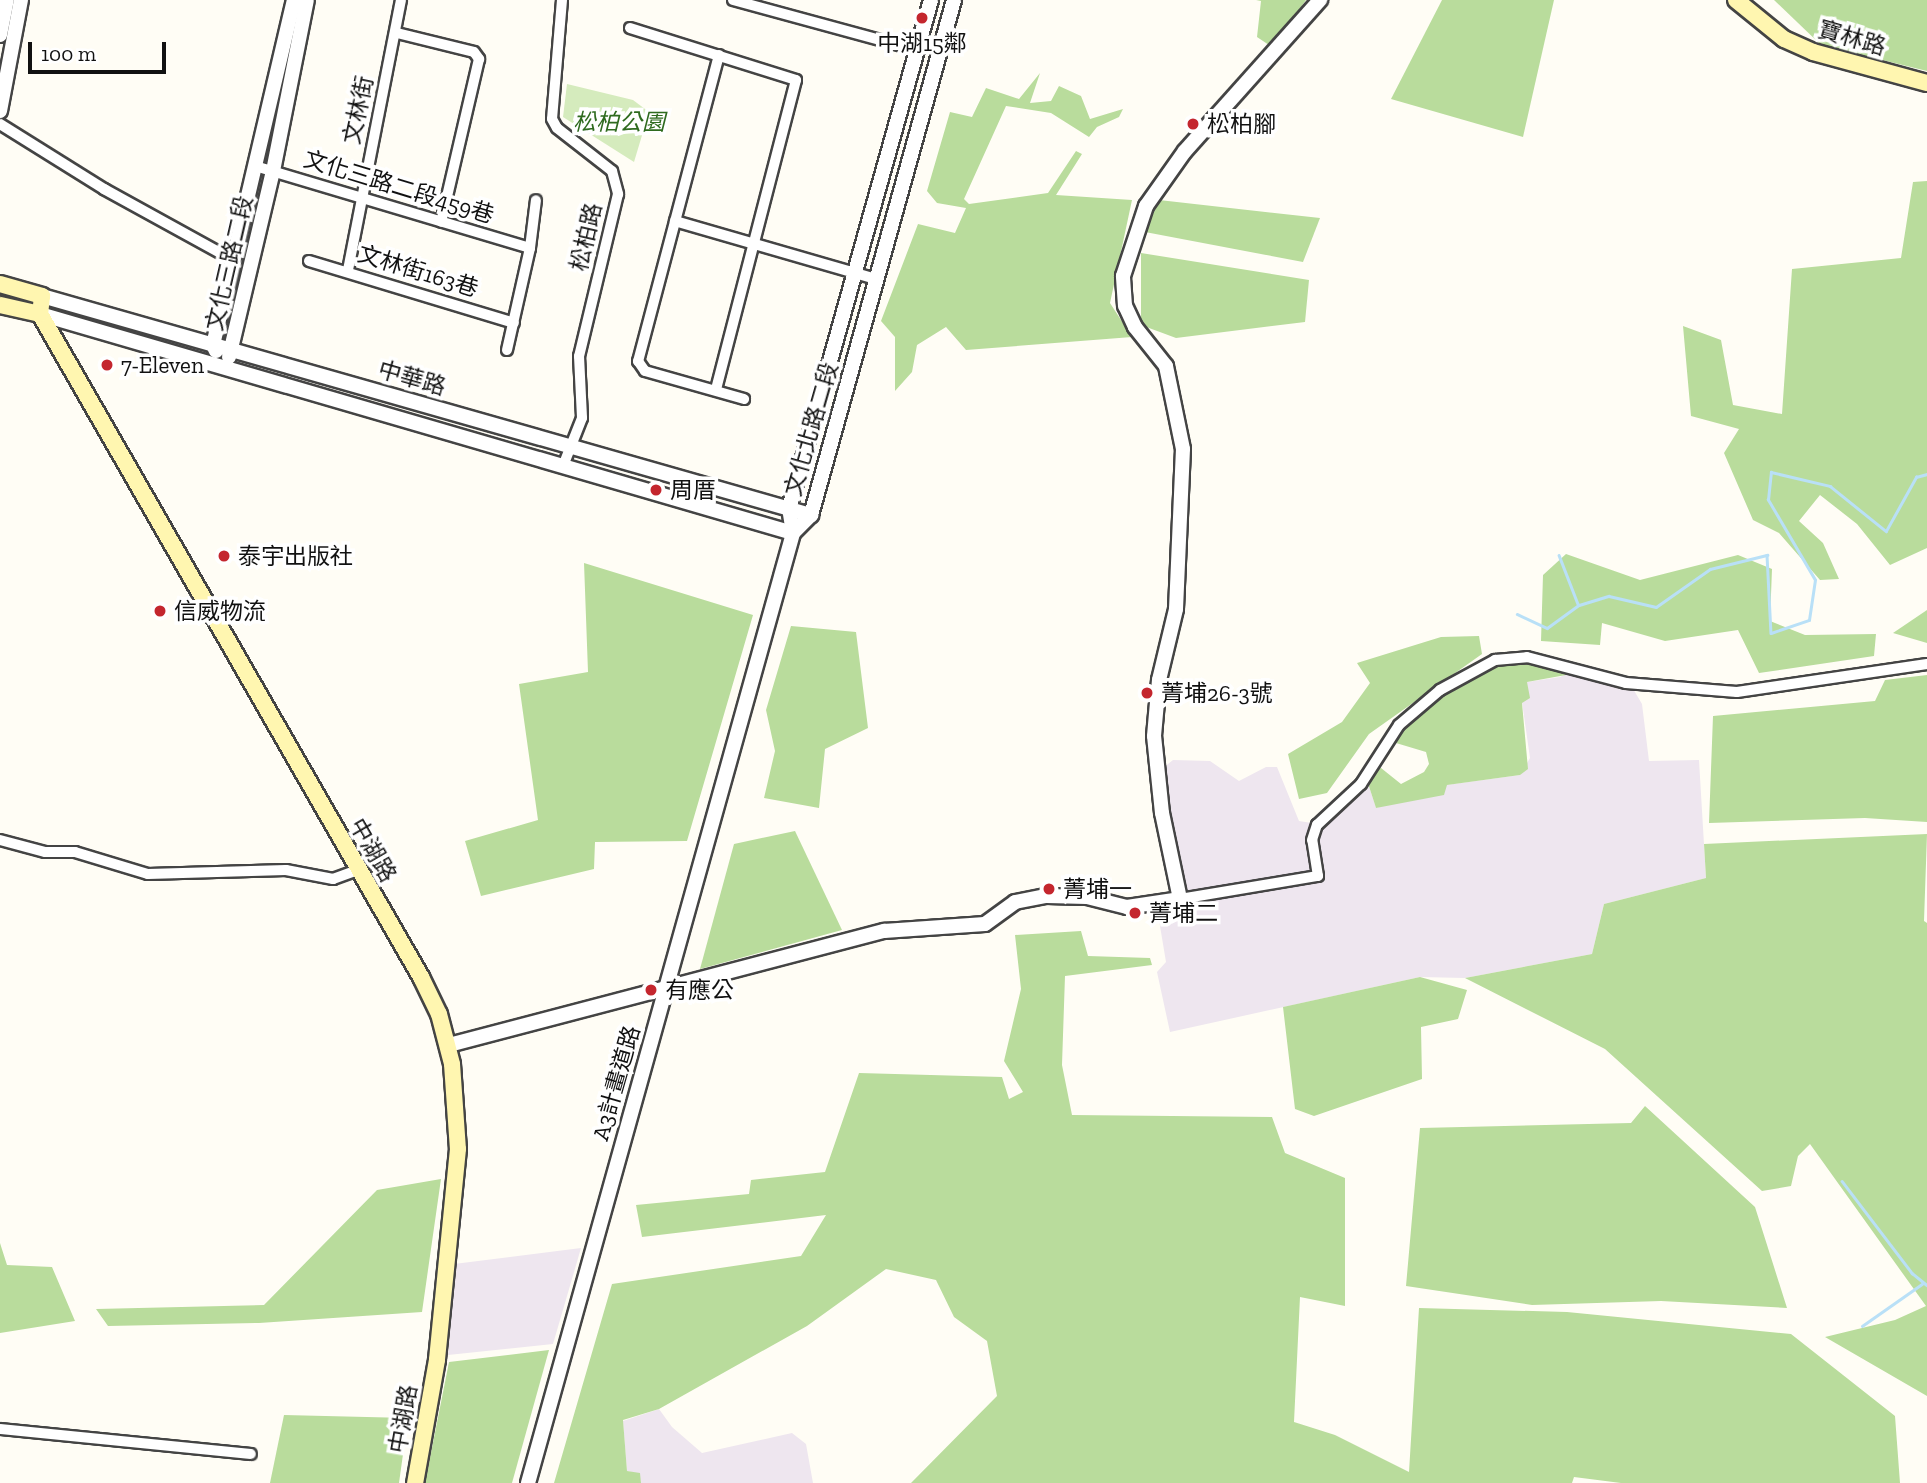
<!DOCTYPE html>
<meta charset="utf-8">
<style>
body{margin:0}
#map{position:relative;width:1927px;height:1483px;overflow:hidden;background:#fffdf5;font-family:"Zilla Slab","Noto Sans TC",serif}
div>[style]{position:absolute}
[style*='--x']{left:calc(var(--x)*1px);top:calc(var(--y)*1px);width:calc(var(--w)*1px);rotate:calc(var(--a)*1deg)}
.industrial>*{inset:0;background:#eee6ef}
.green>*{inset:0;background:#d5ebbd}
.forest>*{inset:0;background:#b9dc9c}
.stream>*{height:2.5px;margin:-1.25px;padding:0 1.25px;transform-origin:1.25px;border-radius:1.25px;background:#b9e0f7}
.roads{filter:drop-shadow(2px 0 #444) drop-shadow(-2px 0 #444) drop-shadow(0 2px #444) drop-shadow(0 -2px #444)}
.minor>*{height:10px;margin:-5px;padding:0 5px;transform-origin:5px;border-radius:5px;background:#fff}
.tertiary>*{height:14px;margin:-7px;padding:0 7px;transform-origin:7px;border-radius:7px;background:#fff}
.secondary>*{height:16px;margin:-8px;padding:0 8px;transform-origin:8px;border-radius:8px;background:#fff6b0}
.dots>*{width:19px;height:19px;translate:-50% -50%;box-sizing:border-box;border:4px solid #fff;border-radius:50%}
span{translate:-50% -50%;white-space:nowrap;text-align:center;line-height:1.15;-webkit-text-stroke:7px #fff;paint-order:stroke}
.street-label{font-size:23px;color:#111}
.poi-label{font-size:23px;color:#111}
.left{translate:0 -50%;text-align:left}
.park-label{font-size:23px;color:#2f6b1f;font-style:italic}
.scale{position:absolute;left:28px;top:42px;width:138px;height:32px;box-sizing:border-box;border:4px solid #111;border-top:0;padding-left:9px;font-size:21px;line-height:24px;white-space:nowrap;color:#111;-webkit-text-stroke:5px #fff;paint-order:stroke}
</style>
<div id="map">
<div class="industrial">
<i style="clip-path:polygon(1562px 667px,1595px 681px,1632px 687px,1642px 704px,1649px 761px,1699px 760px,1706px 878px,1604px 904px,1592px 954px,1465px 978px,1420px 977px,1170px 1032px,1157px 972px,1166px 962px,1155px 896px,1182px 893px,1163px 768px,1173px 760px,1210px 761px,1239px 781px,1266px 767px,1277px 767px,1299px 821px,1318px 824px,1366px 777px,1376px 808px,1446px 785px,1520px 775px,1530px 758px,1522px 702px,1527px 682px,1560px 677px,1566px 674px)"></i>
<i style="clip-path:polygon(581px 1248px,553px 1344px,448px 1355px,454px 1264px)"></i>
<i style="clip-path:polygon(659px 1409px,672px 1427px,702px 1453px,792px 1433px,806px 1444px,813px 1483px,641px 1483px,639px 1474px,627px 1471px,623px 1421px)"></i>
</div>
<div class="green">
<i style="clip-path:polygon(567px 84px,633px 100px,649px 112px,634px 162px,563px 117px)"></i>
</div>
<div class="forest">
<i style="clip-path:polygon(1256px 0,1306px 0,1272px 47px,1257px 37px,1261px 1px)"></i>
<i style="clip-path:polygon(1442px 0,1554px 0,1523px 137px,1391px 99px)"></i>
<i style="clip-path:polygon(1774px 0,1927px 0,1927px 71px,1821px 45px)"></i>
<i style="clip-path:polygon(1040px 73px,1030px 103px,1051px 101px,1059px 86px,1081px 96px,1090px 119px,1123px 109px,1119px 117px,1097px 127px,1089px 137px,1051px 113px,1006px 106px,964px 199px,969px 204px,1048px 193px,1076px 151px,1082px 154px,1056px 195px,1132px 200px,1110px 303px,1132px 337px,966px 350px,946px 327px,917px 345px,912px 372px,895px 391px,895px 337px,881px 321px,918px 224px,955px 233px,966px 208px,937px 203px,927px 191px,950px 112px,972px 117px,986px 88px,1019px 99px)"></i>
<i style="clip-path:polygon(1927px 181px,1927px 548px,1890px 565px,1857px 524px,1820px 495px,1799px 521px,1823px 543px,1839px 579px,1820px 580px,1779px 533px,1753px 520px,1724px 453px,1739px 429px,1691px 416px,1683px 326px,1721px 340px,1733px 405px,1782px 414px,1792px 269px,1901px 258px,1913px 182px)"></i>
<i style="clip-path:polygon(1159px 200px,1320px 218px,1303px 262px,1145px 232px)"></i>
<i style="clip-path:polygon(1141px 253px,1309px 280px,1305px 322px,1176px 338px,1141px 325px)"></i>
<i style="clip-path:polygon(1566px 554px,1640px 580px,1738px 555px,1772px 569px,1770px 621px,1805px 635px,1876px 634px,1874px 656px,1759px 673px,1738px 630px,1665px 641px,1602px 623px,1600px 645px,1541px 641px,1543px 575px)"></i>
<i style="clip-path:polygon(584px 563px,753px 615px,687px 841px,595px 842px,594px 869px,481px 896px,465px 841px,538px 820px,519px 684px,588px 672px)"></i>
<i style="clip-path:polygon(1927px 610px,1927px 643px,1893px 633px)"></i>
<i style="clip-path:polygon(791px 626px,856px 632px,868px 728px,825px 749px,819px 808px,764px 798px,775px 751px,766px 710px)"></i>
<i style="clip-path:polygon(1479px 636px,1482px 654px,1369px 734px,1327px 793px,1299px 799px,1288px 754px,1342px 722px,1370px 683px,1357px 663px,1441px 637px)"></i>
<i style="clip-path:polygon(1498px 658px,1562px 667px,1566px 675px,1527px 682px,1530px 698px,1522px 703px,1528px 769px,1520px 775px,1447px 785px,1444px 795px,1376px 808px,1366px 777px,1370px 772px,1381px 768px,1401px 784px,1424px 772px,1429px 764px,1426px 752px,1396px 743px,1409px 716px)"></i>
<i style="clip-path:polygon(1927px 675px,1927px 822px,1865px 818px,1709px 823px,1713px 716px,1875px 701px,1885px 680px)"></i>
<i style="clip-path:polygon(795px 831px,842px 930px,700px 969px,734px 844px)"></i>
<i style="clip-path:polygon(1927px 834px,1924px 921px,1927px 923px,1927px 1396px,1825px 1337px,1895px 1320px,1926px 1306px,1810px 1144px,1798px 1156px,1791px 1186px,1762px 1191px,1605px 1049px,1465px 978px,1592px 954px,1604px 904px,1706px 878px,1704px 844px)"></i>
<i style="clip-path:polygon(1081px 931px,1088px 956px,1150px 958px,1152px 965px,1065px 976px,1062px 1065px,1072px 1115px,1272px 1117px,1285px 1153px,1345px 1178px,1345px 1306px,1300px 1297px,1294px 1422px,1335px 1435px,1409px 1472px,1419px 1308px,1567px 1312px,1791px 1334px,1895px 1416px,1900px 1483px,1621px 1483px,1574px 1477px,1572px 1483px,911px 1483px,997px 1396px,987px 1341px,954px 1317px,936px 1280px,886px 1269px,807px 1326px,659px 1409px,623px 1420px,627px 1471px,640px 1473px,641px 1483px,554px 1483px,612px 1284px,801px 1256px,826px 1215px,642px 1237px,636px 1205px,749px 1194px,751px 1180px,825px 1172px,859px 1073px,1002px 1077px,1009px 1099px,1023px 1092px,1004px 1061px,1021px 989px,1015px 935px)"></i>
<i style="clip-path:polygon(1420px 977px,1467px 990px,1458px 1019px,1421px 1027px,1422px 1079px,1314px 1116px,1295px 1109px,1283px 1007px)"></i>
<i style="clip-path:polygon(1645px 1106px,1755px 1207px,1787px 1308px,1661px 1301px,1532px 1305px,1406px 1286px,1420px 1128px,1631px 1123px)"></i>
<i style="clip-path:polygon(441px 1179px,422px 1312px,259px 1323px,108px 1326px,96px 1309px,264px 1305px,377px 1190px)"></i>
<i style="clip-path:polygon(0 1243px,7px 1265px,52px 1267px,75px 1321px,0 1333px)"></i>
<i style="clip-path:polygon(549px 1350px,512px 1483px,425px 1483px,449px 1362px)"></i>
<i style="clip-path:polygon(284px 1415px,408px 1418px,399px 1483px,270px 1483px)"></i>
</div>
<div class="stream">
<i style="--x:1559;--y:555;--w:53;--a:68.8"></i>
<i style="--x:1517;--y:614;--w:33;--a:25"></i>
<i style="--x:1547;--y:628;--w:39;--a:-36"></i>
<i style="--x:1579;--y:605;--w:31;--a:-17"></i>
<i style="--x:1609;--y:596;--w:48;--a:13.2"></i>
<i style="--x:1656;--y:607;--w:66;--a:-35.1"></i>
<i style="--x:1710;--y:569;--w:59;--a:-13.8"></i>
<i style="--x:1767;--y:555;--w:78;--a:87.1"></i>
<i style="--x:1771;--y:633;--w:40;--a:-18.9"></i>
<i style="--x:1809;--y:620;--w:40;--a:-81.5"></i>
<i style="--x:1815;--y:580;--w:93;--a:-120.4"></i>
<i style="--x:1768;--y:500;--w:28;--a:-84"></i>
<i style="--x:1771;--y:472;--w:61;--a:13.3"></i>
<i style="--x:1830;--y:486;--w:72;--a:38.8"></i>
<i style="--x:1886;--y:531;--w:62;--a:-60.9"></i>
<i style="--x:1916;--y:477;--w:11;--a:-15"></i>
<i style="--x:1842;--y:1181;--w:116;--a:52.7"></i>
<i style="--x:1912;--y:1273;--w:19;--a:39"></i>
<i style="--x:1862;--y:1326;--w:73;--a:-35"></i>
</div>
<div class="roads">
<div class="minor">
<i style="--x:562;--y:0;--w:119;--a:94.8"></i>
<i style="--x:552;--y:119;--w:10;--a:61"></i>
<i style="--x:557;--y:128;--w:70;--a:38"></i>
<i style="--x:612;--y:171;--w:24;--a:75"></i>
<i style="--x:618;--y:194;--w:167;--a:103.5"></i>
<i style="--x:579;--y:356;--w:62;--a:87.2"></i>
<i style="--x:582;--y:418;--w:52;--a:111.6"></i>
<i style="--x:733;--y:0;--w:191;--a:15.2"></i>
<i style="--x:630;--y:28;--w:174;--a:17.4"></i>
<i style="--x:796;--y:80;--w:320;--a:104.5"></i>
<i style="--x:397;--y:33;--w:79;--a:13.9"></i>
<i style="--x:474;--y:52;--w:9;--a:54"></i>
<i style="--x:479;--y:59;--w:167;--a:103.1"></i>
<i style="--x:719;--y:55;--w:317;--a:104.8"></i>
<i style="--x:638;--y:361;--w:12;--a:55"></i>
<i style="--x:645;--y:371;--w:103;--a:15.8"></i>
<i style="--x:0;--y:124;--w:123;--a:32"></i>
<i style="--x:104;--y:189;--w:147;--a:28.8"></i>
<i style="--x:255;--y:166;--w:287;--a:16.6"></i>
<i style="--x:675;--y:221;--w:209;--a:16.1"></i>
<i style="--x:309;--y:261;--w:214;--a:16.8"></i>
<i style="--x:348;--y:270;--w:275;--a:-78.9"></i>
<i style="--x:507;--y:350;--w:105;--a:-77.3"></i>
<i style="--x:530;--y:248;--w:48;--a:-82.9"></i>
<i style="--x:0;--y:840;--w:47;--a:14.9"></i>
<i style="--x:45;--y:852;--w:30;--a:0"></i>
<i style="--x:75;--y:852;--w:76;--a:16.8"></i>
<i style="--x:148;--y:874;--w:138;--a:-1.7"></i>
<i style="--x:286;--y:870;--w:48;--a:10.8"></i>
<i style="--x:333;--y:879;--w:27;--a:-20"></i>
<i style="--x:1180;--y:899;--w:140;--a:-9.5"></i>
<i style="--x:1318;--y:876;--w:36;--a:-99"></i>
<i style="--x:1312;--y:840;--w:16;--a:-72"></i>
<i style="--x:1317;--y:825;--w:60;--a:-43"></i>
<i style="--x:1361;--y:784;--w:70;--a:-57.2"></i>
<i style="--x:1399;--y:725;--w:54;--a:-40.5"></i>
<i style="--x:1440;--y:690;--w:63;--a:-28.6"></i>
<i style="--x:1495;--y:660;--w:32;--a:-5"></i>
<i style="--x:1527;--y:657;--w:102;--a:14.7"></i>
<i style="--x:1626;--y:683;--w:111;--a:4.6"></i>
<i style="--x:1737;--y:692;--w:192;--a:-8.4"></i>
<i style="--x:0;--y:1429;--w:252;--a:5.7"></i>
</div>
<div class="tertiary">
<i style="--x:0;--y:35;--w:36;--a:-79"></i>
<i style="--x:0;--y:111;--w:113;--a:-79.3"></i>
<i style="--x:42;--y:296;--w:800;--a:15.9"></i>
<i style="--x:40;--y:314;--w:784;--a:16.22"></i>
<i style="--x:216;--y:351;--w:7;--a:-117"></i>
<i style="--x:213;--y:345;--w:354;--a:-76.8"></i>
<i style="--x:229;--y:357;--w:191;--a:-76.7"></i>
<i style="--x:273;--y:171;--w:174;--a:-78.8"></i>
<i style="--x:793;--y:533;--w:25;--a:-45"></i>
<i style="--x:811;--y:515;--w:534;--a:-74.48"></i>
<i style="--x:449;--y:1045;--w:450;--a:-14.7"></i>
<i style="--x:884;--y:931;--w:101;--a:-4"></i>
<i style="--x:985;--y:924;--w:37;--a:-36"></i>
<i style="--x:1015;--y:902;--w:33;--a:-11"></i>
<i style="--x:1047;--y:896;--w:40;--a:1.4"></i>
<i style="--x:1087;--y:897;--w:41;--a:14"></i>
<i style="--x:1127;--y:907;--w:54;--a:-8.6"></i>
<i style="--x:1180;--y:899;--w:88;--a:-101.8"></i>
<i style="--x:1162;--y:813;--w:77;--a:-95.9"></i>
<i style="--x:1154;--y:736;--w:56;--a:-84.9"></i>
<i style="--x:1159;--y:680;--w:73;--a:-76.5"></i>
<i style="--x:1176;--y:609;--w:160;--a:-87.5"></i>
<i style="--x:1183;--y:449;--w:85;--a:-101.6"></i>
<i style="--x:1166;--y:366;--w:50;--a:-128.5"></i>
<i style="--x:1135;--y:327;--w:23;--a:-115"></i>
<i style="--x:1125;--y:306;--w:30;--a:-94"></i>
<i style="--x:1123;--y:276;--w:74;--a:-71.8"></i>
<i style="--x:1146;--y:206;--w:67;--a:-54.7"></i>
<i style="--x:1185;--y:151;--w:203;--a:-48.2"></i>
<i style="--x:528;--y:1483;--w:986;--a:-74.41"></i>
<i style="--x:793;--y:533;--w:25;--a:-99"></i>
<i style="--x:789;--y:508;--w:527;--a:-74.38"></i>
</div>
<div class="secondary">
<i style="--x:1736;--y:0;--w:62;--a:39.1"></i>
<i style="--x:1784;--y:39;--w:32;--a:24"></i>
<i style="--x:1813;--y:52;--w:118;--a:15.2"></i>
<i style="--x:0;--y:284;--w:44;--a:15.9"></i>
<i style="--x:42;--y:296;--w:18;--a:96"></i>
<i style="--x:40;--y:314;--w:765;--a:60.12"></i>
<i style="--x:421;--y:977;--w:41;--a:64.1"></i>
<i style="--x:439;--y:1014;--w:52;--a:75.4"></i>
<i style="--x:452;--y:1064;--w:85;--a:86"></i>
<i style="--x:458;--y:1149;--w:212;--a:95.7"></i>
<i style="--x:437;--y:1360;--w:125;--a:100.1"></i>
<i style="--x:0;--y:305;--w:41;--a:12.7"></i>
</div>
</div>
<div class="dots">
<i style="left:922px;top:18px;background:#c4262e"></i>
<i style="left:1193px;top:124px;background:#c4262e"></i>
<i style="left:107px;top:365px;background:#c4262e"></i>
<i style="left:656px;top:490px;background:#c4262e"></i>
<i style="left:224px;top:556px;background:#c4262e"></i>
<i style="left:160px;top:611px;background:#c4262e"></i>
<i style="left:1147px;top:693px;background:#c4262e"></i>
<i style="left:1049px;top:889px;background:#c4262e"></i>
<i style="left:1135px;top:913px;background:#c4262e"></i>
<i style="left:651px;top:990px;background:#c4262e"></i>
</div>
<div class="street-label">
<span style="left:1852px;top:38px;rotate:16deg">寶林路</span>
<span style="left:358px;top:110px;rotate:-78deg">文林街</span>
<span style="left:399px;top:187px;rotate:17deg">文化三路二段459巷</span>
<span style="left:586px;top:237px;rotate:-77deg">松柏路</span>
<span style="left:229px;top:263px;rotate:-77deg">文化三路二段</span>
<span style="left:418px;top:271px;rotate:17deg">文林街163巷</span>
<span style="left:412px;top:378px;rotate:16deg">中華路</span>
<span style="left:811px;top:429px;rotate:-74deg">文化北路二段</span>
<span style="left:373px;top:850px;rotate:60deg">中湖路</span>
<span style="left:616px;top:1083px;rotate:-74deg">A3計畫道路</span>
<span style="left:403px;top:1419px;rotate:-80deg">中湖路</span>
</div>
<div class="poi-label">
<span style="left:922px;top:43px">中湖15鄰</span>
<span class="left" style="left:1207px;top:124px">松柏腳</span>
<span class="left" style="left:121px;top:365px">7-Eleven</span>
<span class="left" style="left:670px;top:490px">周厝</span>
<span class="left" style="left:238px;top:556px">泰宇出版社</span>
<span class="left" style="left:174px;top:611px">信威物流</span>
<span class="left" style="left:1161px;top:693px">菁埔26-3號</span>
<span class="left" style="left:1063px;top:889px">菁埔一</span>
<span class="left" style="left:1149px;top:913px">菁埔二</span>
<span class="left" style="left:665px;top:990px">有應公</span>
</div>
<div class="park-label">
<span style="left:619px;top:122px">松柏公園</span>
</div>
<div class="scale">100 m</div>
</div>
